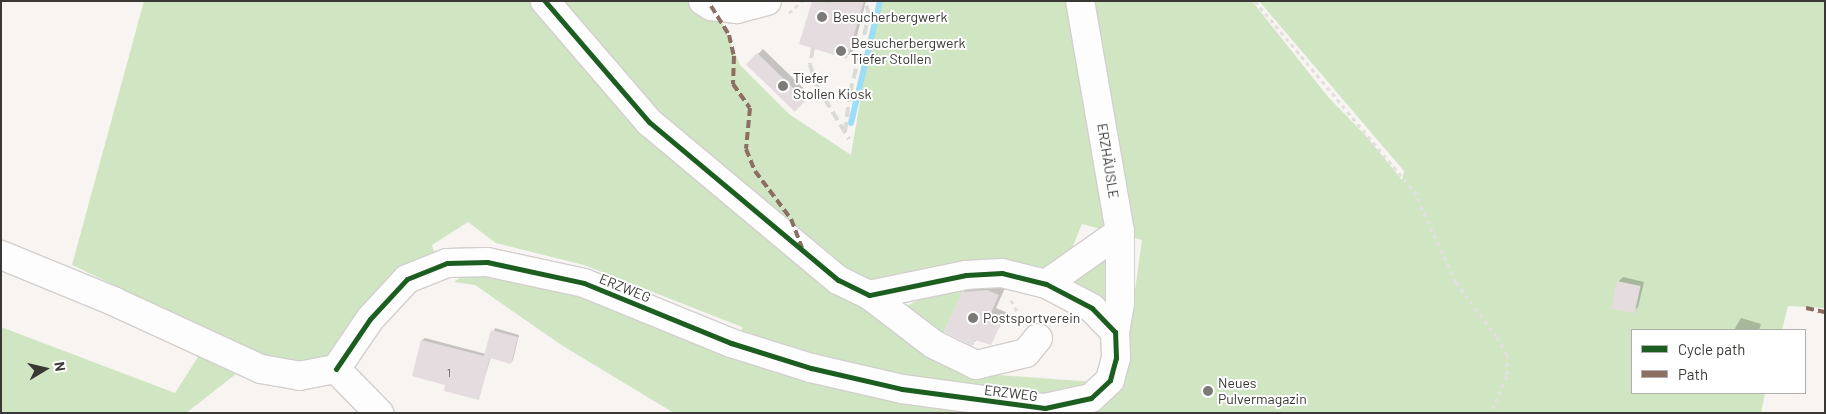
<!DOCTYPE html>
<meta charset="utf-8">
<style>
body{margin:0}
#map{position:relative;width:1826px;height:414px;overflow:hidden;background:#f7f4f1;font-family:Barlow,sans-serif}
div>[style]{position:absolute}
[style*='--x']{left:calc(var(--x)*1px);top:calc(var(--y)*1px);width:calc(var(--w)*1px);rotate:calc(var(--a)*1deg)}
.green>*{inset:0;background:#d0e5c2}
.shadow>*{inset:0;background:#0003;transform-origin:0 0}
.stream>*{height:6px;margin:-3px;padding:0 3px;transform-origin:3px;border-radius:3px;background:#9cdef5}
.building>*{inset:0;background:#e4dcdf;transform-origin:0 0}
.path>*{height:3px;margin-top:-1.5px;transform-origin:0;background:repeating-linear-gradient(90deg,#e2e0df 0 4px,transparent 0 8px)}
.roads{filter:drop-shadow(1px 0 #d2cfcd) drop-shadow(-1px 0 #d2cfcd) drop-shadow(0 1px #d2cfcd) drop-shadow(0 -1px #d2cfcd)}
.minor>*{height:28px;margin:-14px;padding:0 14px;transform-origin:14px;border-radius:14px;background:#fefdfd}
.rail>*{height:4px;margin-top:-2px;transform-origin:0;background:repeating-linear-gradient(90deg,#dadad8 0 10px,transparent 0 15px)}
.quiet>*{height:4px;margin-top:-2px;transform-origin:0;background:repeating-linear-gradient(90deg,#8d6e63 0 8px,transparent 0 12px)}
.cycleway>*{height:5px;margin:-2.5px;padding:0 2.5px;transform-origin:2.5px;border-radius:2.5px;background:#1b5e20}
.dots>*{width:14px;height:14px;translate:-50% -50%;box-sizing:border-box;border:2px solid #fff;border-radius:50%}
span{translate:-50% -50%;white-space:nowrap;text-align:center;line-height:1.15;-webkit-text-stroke:4px #fff;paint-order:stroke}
.number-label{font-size:11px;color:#676462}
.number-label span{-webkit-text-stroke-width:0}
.poi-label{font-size:14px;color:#3a3835}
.left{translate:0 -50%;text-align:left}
.street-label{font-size:14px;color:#3a3835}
.frame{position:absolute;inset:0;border:2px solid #3a3835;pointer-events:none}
.legend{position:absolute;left:1631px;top:329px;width:175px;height:65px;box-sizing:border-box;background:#fff;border:1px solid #b0afae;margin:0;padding:6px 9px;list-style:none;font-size:15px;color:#3a3835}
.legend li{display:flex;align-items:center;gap:10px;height:25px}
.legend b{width:25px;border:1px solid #b0afae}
.north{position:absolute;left:20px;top:344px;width:50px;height:50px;-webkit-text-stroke:4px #fff;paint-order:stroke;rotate:81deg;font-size:14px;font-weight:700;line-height:20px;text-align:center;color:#3a3835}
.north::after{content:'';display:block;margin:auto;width:18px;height:22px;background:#3a3835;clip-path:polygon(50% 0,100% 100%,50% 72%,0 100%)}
</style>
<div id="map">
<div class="green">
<i style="clip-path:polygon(evenodd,144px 1px,704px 1px,719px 15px,740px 65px,789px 114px,851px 155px,877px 1px,1252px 1px,1329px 98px,1367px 137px,1402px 180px,1404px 171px,1259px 1px,1825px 1px,1825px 308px,1788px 306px,1782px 330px,1632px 330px,1632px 393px,1765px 393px,1761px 413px,674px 413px,563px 346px,475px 285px,454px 282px,468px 272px,591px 296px,738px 355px,742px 327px,584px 265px,496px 243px,468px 222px,432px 245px,435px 255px,333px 353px,316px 364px,280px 364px,72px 265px,144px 1px,1082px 224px,1142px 240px,1122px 384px,957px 372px,854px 300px,995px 260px,1063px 270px,1082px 224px)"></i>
<i style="clip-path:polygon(1114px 254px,1111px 307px,1067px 284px)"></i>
<i style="clip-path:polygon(965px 286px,943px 334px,902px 308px,938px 291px)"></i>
<i style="clip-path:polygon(1px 327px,175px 393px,200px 354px,241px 370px,186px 413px,1px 413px)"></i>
</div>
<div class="shadow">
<i style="clip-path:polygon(813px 1px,866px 1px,853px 51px,846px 57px)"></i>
<i style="left:763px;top:49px;width:65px;height:21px;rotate:44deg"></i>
<i style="clip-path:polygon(1623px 277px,1644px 282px,1638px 307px,1633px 312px,1618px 282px)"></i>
<i style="clip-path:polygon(994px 283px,1005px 288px,996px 308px,1008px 313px,989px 344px,978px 339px,972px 344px,963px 292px,971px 285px)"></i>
<i style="clip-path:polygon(1741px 318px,1761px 324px,1759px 330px,1734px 330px)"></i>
<i style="clip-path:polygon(495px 328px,519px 335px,513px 360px,510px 363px,491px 357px,478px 399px,447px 384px,422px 340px,425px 338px,486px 354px)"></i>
</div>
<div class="stream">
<i style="--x:851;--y:123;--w:125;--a:-76.6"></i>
</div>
<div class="building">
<i style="clip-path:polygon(812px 1px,864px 1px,847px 59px,799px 44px)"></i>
<i style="left:757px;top:53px;width:68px;height:16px;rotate:44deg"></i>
<i style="left:1617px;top:281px;width:24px;height:28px;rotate:12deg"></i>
<i style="clip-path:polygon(987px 290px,999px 295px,990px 315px,1002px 321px,991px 345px,975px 340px,973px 346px,944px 332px,962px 292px)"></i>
<i style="clip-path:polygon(491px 330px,518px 337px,511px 364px,490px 358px,479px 400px,444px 391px,445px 385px,412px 376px,421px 340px,484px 356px)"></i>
</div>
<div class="path">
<i style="--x:1255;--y:1;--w:248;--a:50.1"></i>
<i style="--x:1414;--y:191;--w:100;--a:65.2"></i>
<i style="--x:1456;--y:282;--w:69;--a:53.3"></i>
<i style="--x:1497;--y:337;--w:21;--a:61"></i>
<i style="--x:1507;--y:355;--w:21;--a:90"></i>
<i style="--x:1507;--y:376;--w:40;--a:113.4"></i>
<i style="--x:789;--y:13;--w:18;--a:-43"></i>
<i style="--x:1011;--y:300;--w:24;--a:62"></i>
</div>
<div class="roads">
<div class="minor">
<i style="--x:703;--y:1;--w:9;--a:32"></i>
<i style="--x:711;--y:6;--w:26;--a:7"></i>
<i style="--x:737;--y:9;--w:31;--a:-15"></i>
<i style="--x:1;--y:255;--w:121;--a:22.3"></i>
<i style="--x:113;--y:301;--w:163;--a:24.7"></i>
<i style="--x:261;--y:369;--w:39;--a:10"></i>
<i style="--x:299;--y:376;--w:38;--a:-11"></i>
<i style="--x:1046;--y:284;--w:90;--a:-35.1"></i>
<i style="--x:1120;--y:232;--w:234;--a:-99.8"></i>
<i style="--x:869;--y:295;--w:81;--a:37.4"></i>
<i style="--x:933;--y:344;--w:48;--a:26"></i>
<i style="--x:976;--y:365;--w:51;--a:-13.5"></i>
<i style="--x:1026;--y:353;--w:19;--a:-51"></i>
<i style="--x:1115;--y:332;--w:29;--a:-80"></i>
<i style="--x:1120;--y:303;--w:71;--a:-90"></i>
<i style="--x:336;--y:369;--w:60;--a:-55.8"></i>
<i style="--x:370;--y:319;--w:54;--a:-47.2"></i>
<i style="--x:407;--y:279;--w:43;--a:-21.8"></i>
<i style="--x:447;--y:263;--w:40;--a:-1.4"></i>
<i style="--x:487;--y:262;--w:99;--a:12.2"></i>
<i style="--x:584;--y:283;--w:159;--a:22.2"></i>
<i style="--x:731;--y:343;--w:84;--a:17.4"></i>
<i style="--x:811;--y:368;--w:93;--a:13"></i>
<i style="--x:902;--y:389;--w:144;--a:7.6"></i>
<i style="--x:1045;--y:408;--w:47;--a:-12.3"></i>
<i style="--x:1091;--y:398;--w:26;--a:-43"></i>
<i style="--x:1110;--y:380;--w:23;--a:-75"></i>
<i style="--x:1116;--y:358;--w:26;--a:-92"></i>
<i style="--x:1115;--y:332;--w:33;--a:-134"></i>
<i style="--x:1092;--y:308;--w:52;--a:-152.4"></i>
<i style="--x:1046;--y:284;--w:45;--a:-166"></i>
<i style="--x:1002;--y:273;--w:36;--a:177"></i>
<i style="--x:966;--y:275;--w:99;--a:168.3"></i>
<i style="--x:869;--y:295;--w:34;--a:-154"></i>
<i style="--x:838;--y:280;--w:246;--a:-140.1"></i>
<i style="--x:649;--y:122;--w:160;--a:-130.7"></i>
<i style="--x:336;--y:369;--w:62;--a:45.7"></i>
</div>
</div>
<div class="rail">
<i style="--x:827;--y:3;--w:3;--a:-45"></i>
<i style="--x:813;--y:48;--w:17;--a:100"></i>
<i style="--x:810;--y:65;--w:22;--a:72"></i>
<i style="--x:817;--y:86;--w:62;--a:58.9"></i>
<i style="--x:845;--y:132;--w:39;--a:-83"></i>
<i style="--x:850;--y:93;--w:80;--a:-76.3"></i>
<i style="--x:869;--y:15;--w:15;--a:-106"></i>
</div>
<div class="quiet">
<i style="--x:711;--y:6;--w:34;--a:58"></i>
<i style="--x:729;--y:35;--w:22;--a:77"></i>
<i style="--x:734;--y:56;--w:28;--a:92"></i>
<i style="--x:733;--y:84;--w:29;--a:55"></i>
<i style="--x:750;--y:108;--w:41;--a:95.6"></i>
<i style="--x:746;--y:149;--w:24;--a:68"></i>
<i style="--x:755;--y:171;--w:60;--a:53.1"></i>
<i style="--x:791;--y:219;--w:31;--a:69"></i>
<i style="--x:1806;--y:308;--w:19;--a:12"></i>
</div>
<div class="cycleway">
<i style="--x:336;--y:369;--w:60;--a:-55.8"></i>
<i style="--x:370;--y:319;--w:54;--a:-47.2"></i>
<i style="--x:407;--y:279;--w:43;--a:-21.8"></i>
<i style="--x:447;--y:263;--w:40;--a:-1.4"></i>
<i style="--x:487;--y:262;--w:99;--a:12.2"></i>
<i style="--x:584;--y:283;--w:159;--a:22.2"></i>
<i style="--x:731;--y:343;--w:84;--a:17.4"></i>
<i style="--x:811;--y:368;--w:93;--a:13"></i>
<i style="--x:902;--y:389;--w:144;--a:7.6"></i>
<i style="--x:1045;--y:408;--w:47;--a:-12.3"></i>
<i style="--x:1091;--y:398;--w:26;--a:-43"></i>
<i style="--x:1110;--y:380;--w:23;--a:-75"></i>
<i style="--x:1116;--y:358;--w:26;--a:-92"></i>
<i style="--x:1115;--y:332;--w:33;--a:-134"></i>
<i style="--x:1092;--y:308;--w:52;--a:-152.4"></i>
<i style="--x:1046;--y:284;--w:45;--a:-166"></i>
<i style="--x:1002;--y:273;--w:36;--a:177"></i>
<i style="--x:966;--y:275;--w:99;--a:168.3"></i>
<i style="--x:869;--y:295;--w:34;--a:-154"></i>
<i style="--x:838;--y:280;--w:246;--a:-140.1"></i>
<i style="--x:649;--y:122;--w:160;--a:-130.7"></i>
</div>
<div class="dots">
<i style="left:822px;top:17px;background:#7c7a77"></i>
<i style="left:841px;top:51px;background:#7c7a77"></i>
<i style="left:783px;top:86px;background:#7c7a77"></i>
<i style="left:973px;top:318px;background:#7c7a77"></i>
<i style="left:1208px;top:391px;background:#7c7a77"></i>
</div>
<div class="number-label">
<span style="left:449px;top:373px">1</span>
</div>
<div class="poi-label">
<span class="left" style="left:833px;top:17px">Besucherbergwerk</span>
<span class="left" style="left:851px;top:51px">Besucherbergwerk<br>Tiefer Stollen</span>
<span class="left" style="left:793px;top:86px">Tiefer<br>Stollen Kiosk</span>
<span class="left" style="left:983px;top:318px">Postsportverein</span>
<span class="left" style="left:1218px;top:391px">Neues<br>Pulvermagazin</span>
</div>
<div class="street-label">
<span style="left:1108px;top:161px;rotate:81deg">ERZHÄUSLE</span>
<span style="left:625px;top:288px;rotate:22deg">ERZWEG</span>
<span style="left:1011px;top:393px;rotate:7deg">ERZWEG</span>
</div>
<div class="frame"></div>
<ul class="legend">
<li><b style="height:6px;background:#1b5e20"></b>Cycle path</li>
<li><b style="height:6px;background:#8d6e63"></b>Path</li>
</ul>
<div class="north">N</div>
</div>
